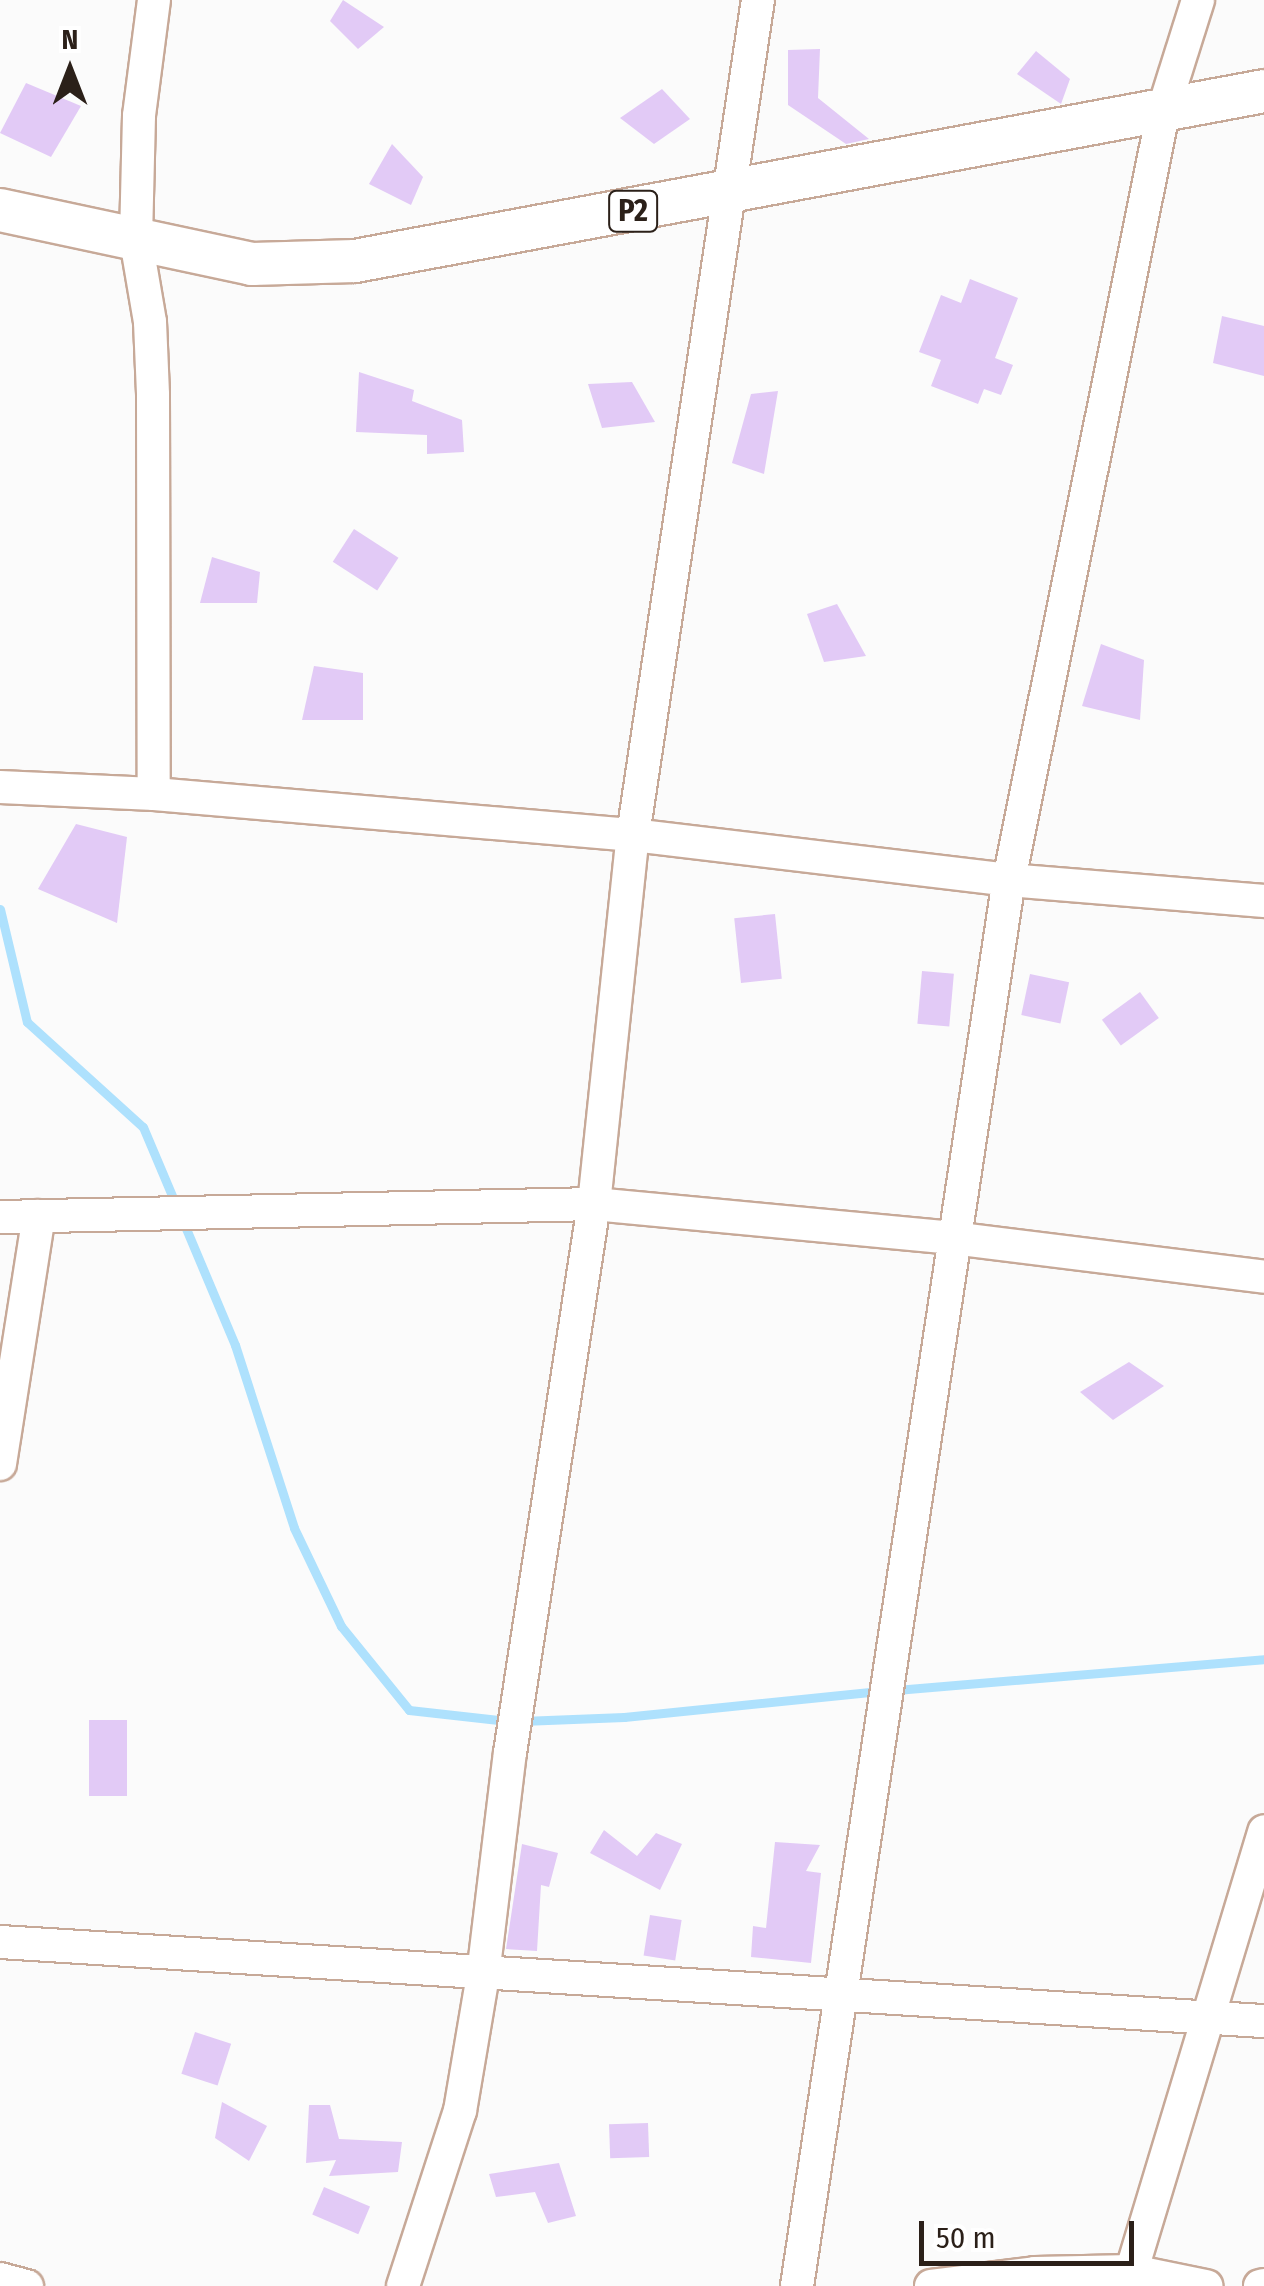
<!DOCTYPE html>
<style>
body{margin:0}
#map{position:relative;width:1264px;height:2286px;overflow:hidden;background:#fbfbfb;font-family:"Fira Sans Condensed",sans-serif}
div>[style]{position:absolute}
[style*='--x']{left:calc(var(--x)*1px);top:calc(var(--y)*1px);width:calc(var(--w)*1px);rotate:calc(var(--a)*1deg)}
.stream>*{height:9px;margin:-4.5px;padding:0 4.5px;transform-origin:4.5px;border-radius:4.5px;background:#aee1fd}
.building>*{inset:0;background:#e2caf6;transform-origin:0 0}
.roads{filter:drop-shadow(2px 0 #c7a998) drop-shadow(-2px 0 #c7a998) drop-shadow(0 2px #c7a998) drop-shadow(0 -2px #c7a998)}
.minor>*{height:32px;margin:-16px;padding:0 16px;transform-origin:16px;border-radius:16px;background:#fff}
.major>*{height:42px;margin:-21px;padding:0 21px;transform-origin:21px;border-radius:21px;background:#fff}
span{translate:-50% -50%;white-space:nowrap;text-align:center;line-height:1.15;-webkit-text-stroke:9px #fff;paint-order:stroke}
.shield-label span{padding:2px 8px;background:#fff;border:2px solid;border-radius:8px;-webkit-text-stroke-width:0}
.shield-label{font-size:30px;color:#2b2019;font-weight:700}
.north{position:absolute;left:20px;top:20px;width:100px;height:100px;-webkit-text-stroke:8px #fff;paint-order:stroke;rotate:0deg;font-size:28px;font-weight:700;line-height:40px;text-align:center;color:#2b2019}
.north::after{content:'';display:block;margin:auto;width:35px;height:45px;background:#2b2019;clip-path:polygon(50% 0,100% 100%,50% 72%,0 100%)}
.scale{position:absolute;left:919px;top:2221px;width:215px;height:45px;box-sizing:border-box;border:5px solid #2b2019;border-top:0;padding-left:12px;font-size:30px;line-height:35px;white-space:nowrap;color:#2b2019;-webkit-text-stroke:8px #fff;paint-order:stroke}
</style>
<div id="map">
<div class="stream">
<i style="--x:0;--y:909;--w:116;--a:76.6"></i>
<i style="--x:27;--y:1022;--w:156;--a:42.2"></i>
<i style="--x:143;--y:1127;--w:85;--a:67.1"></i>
<i style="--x:182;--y:1219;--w:137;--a:67.2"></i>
<i style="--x:235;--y:1345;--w:192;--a:72.1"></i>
<i style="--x:294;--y:1528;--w:109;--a:64.4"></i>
<i style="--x:341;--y:1626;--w:108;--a:51"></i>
<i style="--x:409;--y:1710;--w:99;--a:6.4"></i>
<i style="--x:896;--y:1690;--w:369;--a:-4.8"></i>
<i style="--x:522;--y:1721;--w:102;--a:-2.2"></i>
<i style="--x:624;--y:1717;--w:257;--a:-5.8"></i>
</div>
<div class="building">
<i style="clip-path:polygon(343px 0,384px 27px,358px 49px,330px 21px)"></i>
<i style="clip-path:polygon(820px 49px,818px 98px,869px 139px,846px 144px,788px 105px,788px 50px)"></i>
<i style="clip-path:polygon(1036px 51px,1070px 79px,1061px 104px,1017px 74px)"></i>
<i style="clip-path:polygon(26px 83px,81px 106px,51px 157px,0 133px)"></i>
<i style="clip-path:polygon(662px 89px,690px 119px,654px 144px,620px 118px)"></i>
<i style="clip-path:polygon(392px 144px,423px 177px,411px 205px,369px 184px)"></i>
<i style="clip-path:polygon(970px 279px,1018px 298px,995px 358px,1013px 365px,1001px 395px,984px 389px,978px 404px,931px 386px,941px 360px,919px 352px,941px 295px,961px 303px)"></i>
<i style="clip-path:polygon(1222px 316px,1264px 326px,1264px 376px,1213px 363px)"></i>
<i style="clip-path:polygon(359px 372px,414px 390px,412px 401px,462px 420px,464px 452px,427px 454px,427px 435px,356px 432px)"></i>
<i style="clip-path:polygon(632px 382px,655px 422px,602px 428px,588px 384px)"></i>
<i style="clip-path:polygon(778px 391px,764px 474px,732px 463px,751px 394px)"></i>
<i style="left:354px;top:529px;width:53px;height:39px;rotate:33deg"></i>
<i style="clip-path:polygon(212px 557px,260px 572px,257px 603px,200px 603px)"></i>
<i style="clip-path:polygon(837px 604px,866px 656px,824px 662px,807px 614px)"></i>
<i style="clip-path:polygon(1101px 644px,1144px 660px,1140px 720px,1082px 706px)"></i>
<i style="clip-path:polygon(314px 666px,363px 673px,363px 720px,302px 720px)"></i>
<i style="clip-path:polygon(76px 824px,127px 837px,117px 923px,38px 889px)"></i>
<i style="left:775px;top:914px;width:65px;height:41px;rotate:84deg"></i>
<i style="left:922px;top:971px;width:32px;height:53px;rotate:5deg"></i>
<i style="left:1030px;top:974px;width:40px;height:42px;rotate:12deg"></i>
<i style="left:1140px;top:992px;width:32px;height:47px;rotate:54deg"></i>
<i style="clip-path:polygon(1129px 1362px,1164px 1386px,1113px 1420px,1080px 1392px)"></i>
<i style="left:89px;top:1720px;width:38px;height:76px"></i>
<i style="clip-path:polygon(604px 1830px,637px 1856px,656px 1833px,682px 1844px,660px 1890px,590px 1853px)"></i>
<i style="clip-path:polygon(775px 1842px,820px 1845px,806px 1871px,821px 1873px,811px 1963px,751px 1957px,753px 1926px,766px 1928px)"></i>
<i style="clip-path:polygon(522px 1844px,558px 1853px,549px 1887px,541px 1885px,537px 1951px,506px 1949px)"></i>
<i style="left:650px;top:1915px;width:32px;height:41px;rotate:9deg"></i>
<i style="left:195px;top:2032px;width:38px;height:44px;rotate:18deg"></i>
<i style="clip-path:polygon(222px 2102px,267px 2126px,249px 2161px,215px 2138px)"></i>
<i style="clip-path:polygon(309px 2105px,330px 2105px,339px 2139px,402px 2142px,398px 2172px,329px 2176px,336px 2160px,306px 2163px)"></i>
<i style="left:648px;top:2123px;width:34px;height:39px;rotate:88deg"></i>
<i style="clip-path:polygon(559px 2163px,576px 2216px,548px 2223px,535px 2192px,496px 2197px,489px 2174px)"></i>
<i style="left:324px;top:2187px;width:50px;height:30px;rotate:23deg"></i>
</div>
<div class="roads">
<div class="minor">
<i style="--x:154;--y:0;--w:117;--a:97.4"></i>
<i style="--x:139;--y:116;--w:124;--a:91.4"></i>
<i style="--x:136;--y:240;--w:83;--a:80.3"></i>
<i style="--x:150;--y:322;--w:73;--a:87.6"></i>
<i style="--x:153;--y:395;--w:399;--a:89.9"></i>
<i style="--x:0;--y:787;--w:154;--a:2.6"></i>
<i style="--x:154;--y:794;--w:481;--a:4.9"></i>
<i style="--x:633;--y:835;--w:379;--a:6.8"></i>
<i style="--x:1009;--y:880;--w:256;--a:4.7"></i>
<i style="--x:0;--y:1217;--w:594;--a:-1.25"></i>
<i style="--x:594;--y:1204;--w:361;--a:5.4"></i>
<i style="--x:953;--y:1238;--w:313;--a:7.1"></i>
<i style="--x:0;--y:1464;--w:251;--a:-81.1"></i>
<i style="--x:0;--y:1942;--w:1266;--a:3.58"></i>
<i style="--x:0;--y:2279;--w:28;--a:15"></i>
<i style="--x:403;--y:2286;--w:184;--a:-72"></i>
<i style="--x:460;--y:2111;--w:138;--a:-80.4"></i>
<i style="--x:483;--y:1975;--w:224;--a:-83.1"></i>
<i style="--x:510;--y:1753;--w:555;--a:-81.3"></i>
<i style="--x:594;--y:1204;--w:371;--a:-84"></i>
<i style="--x:633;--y:835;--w:844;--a:-81.49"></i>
<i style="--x:797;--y:2286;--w:1422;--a:-81.43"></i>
<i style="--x:1009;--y:880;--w:787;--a:-78.65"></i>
<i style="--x:1164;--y:108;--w:113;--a:-72.5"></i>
<i style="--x:931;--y:2286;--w:105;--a:-7.1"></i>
<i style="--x:1035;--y:2273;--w:97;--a:-1.2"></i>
<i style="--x:1132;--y:2271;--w:76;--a:11.5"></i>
<i style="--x:1127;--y:2286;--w:475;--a:-73.2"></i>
<i style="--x:1260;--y:2286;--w:4;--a:-14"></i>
</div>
<div class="major">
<i style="--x:0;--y:210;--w:258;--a:12.1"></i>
<i style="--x:252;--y:264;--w:103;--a:-1.7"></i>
<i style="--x:355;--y:261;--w:925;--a:-10.59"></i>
</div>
</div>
<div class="shield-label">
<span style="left:633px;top:211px">P2</span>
</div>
<div class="north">N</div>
<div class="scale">50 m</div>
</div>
